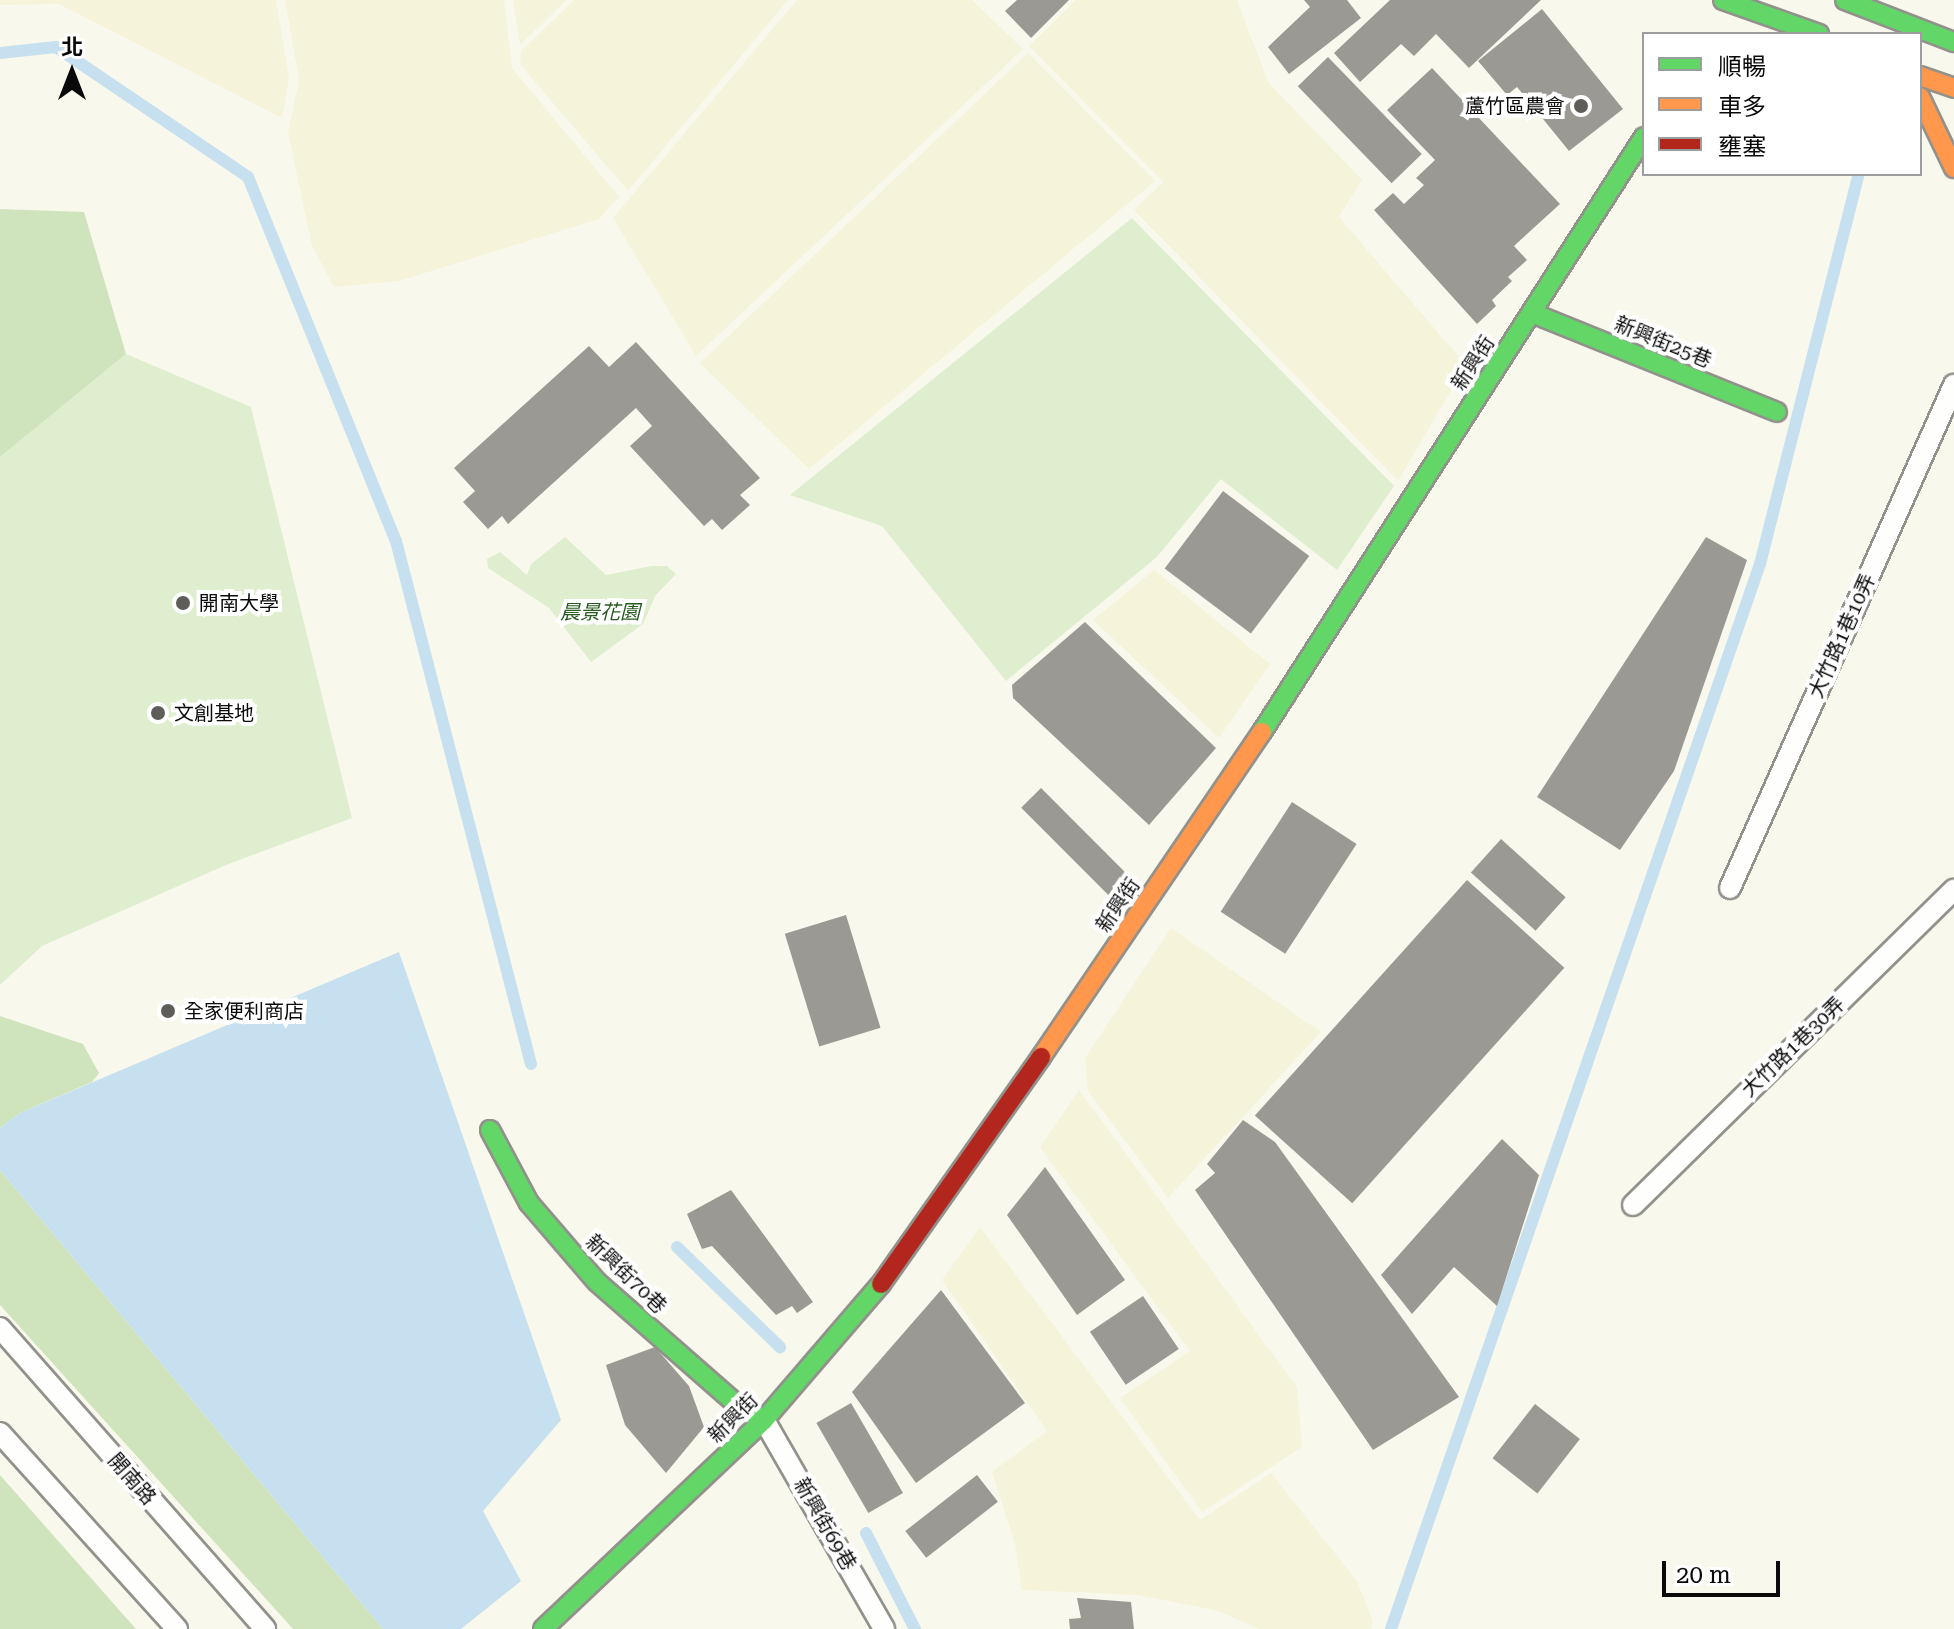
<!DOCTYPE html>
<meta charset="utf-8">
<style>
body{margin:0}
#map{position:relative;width:1954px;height:1629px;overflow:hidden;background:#f9f8ed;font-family:"Roboto Serif","Noto Sans TC",serif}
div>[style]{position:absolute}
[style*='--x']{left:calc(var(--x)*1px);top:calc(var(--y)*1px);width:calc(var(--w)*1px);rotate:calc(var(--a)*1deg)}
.farmland>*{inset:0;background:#f5f4da}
.green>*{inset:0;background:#dfeece}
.forest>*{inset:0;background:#cfe4bd}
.water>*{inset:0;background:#c6e0f0}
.stream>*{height:12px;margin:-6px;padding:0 6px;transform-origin:6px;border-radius:6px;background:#c6e0f0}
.building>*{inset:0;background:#9b9993;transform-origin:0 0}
.roads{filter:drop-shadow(2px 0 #92918c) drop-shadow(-2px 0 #92918c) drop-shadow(0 2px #92918c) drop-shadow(0 -2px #92918c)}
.lane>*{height:20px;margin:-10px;padding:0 10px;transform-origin:10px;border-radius:10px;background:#fefefc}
.fast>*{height:18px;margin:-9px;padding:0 9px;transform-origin:9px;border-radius:9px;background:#63d668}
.slow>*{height:18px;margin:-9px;padding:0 9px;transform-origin:9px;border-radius:9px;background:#ff974d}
.jam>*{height:18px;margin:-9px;padding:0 9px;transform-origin:9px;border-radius:9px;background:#b3261e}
.dots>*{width:22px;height:22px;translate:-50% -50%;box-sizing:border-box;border:4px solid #fff;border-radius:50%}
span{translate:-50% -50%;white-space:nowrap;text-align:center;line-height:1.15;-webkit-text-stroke:8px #fff;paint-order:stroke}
.poi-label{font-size:20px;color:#0a0a0a}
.right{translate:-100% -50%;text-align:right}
.left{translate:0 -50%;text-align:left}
.street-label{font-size:20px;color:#0a0a0a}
.park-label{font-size:20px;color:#285c1f;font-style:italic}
.legend{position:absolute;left:1642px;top:32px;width:280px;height:144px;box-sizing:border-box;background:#fff;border:2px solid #9d9d9d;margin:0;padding:10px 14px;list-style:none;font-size:24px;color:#0a0a0a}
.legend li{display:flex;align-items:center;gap:16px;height:40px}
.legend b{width:40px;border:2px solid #9d9d9d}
.north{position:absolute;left:32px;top:32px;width:80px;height:80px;-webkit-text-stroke:6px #fff;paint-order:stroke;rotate:0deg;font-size:22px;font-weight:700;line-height:32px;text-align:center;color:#0a0a0a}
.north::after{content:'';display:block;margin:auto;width:28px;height:36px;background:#0a0a0a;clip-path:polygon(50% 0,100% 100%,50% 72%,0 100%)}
.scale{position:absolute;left:1662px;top:1561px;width:118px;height:36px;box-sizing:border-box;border:4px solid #0a0a0a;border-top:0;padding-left:10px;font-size:24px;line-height:28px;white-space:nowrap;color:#0a0a0a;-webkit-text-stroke:6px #fff;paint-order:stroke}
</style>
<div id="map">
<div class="farmland">
<i style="clip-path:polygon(0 0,276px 0,289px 78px,282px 118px,59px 4px,0 5px)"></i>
<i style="clip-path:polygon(285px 0,504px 0,512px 68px,619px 197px,599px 219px,399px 281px,334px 287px,312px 246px,288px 133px,299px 80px)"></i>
<i style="clip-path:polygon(513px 0,566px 0,520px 45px)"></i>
<i style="clip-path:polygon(574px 0,788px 0,628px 191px,520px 64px,521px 51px)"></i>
<i style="clip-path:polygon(797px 0,972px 0,1023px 49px,696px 356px,613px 218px)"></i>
<i style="clip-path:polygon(1076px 0,1237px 0,1268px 82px,1362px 180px,1339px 217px,1466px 365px,1398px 481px,1134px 210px,1163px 182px,1029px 46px)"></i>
<i style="clip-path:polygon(1028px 53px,1155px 181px,809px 469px,700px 363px)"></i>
<i style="clip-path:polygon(1154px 570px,1270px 664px,1219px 738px,1093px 620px)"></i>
<i style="clip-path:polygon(1171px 928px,1321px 1032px,1168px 1198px,1088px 1091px,1085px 1058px)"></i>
<i style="clip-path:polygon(1079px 1090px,1297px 1387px,1302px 1447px,1202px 1512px,1120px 1398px,1190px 1351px,1040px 1147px)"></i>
<i style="clip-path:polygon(980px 1227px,1200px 1520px,1271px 1473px,1357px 1581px,1373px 1621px,1371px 1629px,1259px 1629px,1215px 1610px,1137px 1595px,1022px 1590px,1015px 1544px,992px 1472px,1047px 1431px,942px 1280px)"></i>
</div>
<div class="green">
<i style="clip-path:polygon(1132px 218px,1394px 486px,1337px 570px,1221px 479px,1157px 557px,1006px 681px,882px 526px,790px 495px)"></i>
<i style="clip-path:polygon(126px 354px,251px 407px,352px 818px,226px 865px,42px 946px,0 985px,0 457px)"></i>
<i style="clip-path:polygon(565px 537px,606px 575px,652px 566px,667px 566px,676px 574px,655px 596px,643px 624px,591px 662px,549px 608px,488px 568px,487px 559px,500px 552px,527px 575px,531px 564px)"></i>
</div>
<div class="forest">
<i style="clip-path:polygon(0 209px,84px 212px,126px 354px,0 457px)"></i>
<i style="clip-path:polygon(0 1016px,83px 1044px,99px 1073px,92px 1082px,20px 1113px,0 1128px)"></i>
<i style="clip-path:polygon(0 1170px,383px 1629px,293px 1629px,0 1305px)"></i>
<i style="clip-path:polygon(0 1475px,136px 1629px,0 1629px)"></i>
</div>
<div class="water">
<i style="clip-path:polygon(399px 952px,561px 1420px,483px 1511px,521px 1581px,461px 1629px,383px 1629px,0 1170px,0 1128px,20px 1113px)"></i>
</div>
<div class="stream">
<i style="--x:0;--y:53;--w:56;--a:-6.1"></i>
<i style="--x:56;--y:47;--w:232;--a:34.1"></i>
<i style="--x:248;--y:177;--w:393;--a:67.9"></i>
<i style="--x:396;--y:541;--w:540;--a:75.53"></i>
<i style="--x:677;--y:1247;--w:144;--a:44.2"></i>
<i style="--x:866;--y:1533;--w:108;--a:63"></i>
<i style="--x:1391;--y:1629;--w:1127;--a:-70.89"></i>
<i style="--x:1760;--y:564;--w:402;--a:-75.8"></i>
</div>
<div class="building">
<i style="clip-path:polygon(1017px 0,1069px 0,1031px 38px,1005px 11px)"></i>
<i style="clip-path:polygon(1304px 0,1347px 0,1361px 18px,1289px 74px,1268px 47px,1310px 7px)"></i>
<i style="clip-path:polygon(1390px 0,1541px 0,1469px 68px,1436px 34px,1414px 56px,1401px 44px,1360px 82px,1334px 53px)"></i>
<i style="clip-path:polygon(1542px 9px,1623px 109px,1569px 151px,1517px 87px,1507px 95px,1478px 61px)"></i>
<i style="left:1328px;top:57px;width:135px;height:42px;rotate:46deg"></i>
<i style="clip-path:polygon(1432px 68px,1560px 204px,1514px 246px,1527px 260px,1508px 277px,1512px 281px,1492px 300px,1496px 306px,1477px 324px,1374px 210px,1393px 193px,1404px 204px,1424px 185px,1416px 178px,1435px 160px,1387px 110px)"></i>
<i style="clip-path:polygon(636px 342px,760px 478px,740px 495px,750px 505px,722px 530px,712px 519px,704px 526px,630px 446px,652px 426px,636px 408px,508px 524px,502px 516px,488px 529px,463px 502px,475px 491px,454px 468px,589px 346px,609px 367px)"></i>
<i style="left:1223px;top:491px;width:108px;height:97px;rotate:37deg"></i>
<i style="clip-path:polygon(1706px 537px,1747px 560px,1674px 771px,1620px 850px,1537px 797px)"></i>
<i style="clip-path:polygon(1085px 622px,1216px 748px,1149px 825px,1013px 698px,1012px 685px)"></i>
<i style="left:1041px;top:788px;width:125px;height:28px;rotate:45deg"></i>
<i style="left:1292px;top:802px;width:77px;height:131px;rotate:33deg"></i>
<i style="left:1501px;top:839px;width:87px;height:45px;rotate:42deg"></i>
<i style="left:1467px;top:880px;width:131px;height:317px;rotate:42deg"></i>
<i style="left:846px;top:915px;width:118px;height:64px;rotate:73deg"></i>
<i style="clip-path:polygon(1243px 1120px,1275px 1142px,1459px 1397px,1373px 1450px,1195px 1190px,1215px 1173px,1207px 1164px)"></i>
<i style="clip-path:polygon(1502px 1139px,1539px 1175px,1497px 1306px,1454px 1267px,1412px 1314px,1381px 1275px)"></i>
<i style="clip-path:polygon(1045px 1167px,1125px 1280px,1077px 1315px,1007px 1215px)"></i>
<i style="clip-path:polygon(731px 1190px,813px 1302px,797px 1313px,792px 1306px,776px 1315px,712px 1246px,702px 1249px,687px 1214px)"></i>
<i style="clip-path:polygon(941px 1290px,1025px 1403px,916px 1483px,852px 1392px)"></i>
<i style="left:1143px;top:1296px;width:64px;height:64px;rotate:56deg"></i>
<i style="clip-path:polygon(655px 1347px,689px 1386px,704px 1427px,666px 1473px,625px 1425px,606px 1365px)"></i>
<i style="left:851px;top:1403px;width:104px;height:40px;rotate:60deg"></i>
<i style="left:1535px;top:1404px;width:57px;height:69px;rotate:38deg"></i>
<i style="left:977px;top:1475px;width:34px;height:91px;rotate:52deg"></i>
<i style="clip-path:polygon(1077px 1598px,1131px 1602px,1134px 1629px,1070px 1629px,1069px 1619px,1081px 1618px)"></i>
</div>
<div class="roads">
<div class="lane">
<i style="--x:1730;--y:888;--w:551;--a:-66"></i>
<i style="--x:1633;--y:1205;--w:450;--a:-44.5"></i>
<i style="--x:0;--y:1328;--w:401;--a:48.6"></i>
<i style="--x:764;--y:1420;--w:241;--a:60.1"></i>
<i style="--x:0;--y:1433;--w:264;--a:47.9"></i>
</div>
<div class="fast">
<i style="--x:1723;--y:0;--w:102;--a:19.5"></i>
<i style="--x:1845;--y:0;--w:117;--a:21.1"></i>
<i style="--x:1532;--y:313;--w:264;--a:22"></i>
<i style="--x:1262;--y:732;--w:707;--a:-57.3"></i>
<i style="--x:490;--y:1130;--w:83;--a:61.9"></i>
<i style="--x:529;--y:1203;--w:104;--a:49.3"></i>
<i style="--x:597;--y:1282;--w:181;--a:41.2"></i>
<i style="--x:733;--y:1401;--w:36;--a:32"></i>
<i style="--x:543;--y:1629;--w:304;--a:-43.4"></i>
<i style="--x:764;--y:1420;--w:179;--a:-49.3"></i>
</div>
<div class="slow">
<i style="--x:1920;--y:76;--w:36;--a:19"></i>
<i style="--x:1920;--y:97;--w:79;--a:64.4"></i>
<i style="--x:1041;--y:1057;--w:393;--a:-55.8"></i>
</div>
<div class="jam">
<i style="--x:881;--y:1284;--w:278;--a:-54.8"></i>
</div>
</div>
<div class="dots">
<i style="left:1581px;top:106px;background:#5e5d59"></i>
<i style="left:183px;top:603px;background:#5e5d59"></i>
<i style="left:158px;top:713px;background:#5e5d59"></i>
<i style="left:168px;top:1011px;background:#5e5d59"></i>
</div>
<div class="poi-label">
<span class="right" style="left:1565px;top:106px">蘆竹區農會</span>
<span class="left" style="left:199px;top:603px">開南大學</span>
<span class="left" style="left:174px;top:713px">文創基地</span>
<span class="left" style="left:184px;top:1011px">全家便利商店</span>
</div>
<div class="street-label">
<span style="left:1663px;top:342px;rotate:22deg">新興街25巷</span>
<span style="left:1473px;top:363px;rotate:-57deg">新興街</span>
<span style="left:1842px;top:636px;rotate:-66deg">大竹路1巷10弄</span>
<span style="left:1118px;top:905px;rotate:-56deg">新興街</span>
<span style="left:1793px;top:1047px;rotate:-44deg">大竹路1巷30弄</span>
<span style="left:626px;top:1274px;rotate:44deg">新興街70巷</span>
<span style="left:733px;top:1418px;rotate:-45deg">新興街</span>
<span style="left:132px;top:1479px;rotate:49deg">開南路</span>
<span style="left:825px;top:1524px;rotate:60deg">新興街69巷</span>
</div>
<div class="park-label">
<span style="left:600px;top:612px">晨景花園</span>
</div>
<ul class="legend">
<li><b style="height:10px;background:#63d668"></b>順暢</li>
<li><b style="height:10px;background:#ff974d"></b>車多</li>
<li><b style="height:10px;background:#b3261e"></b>壅塞</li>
</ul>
<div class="north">北</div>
<div class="scale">20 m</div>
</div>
